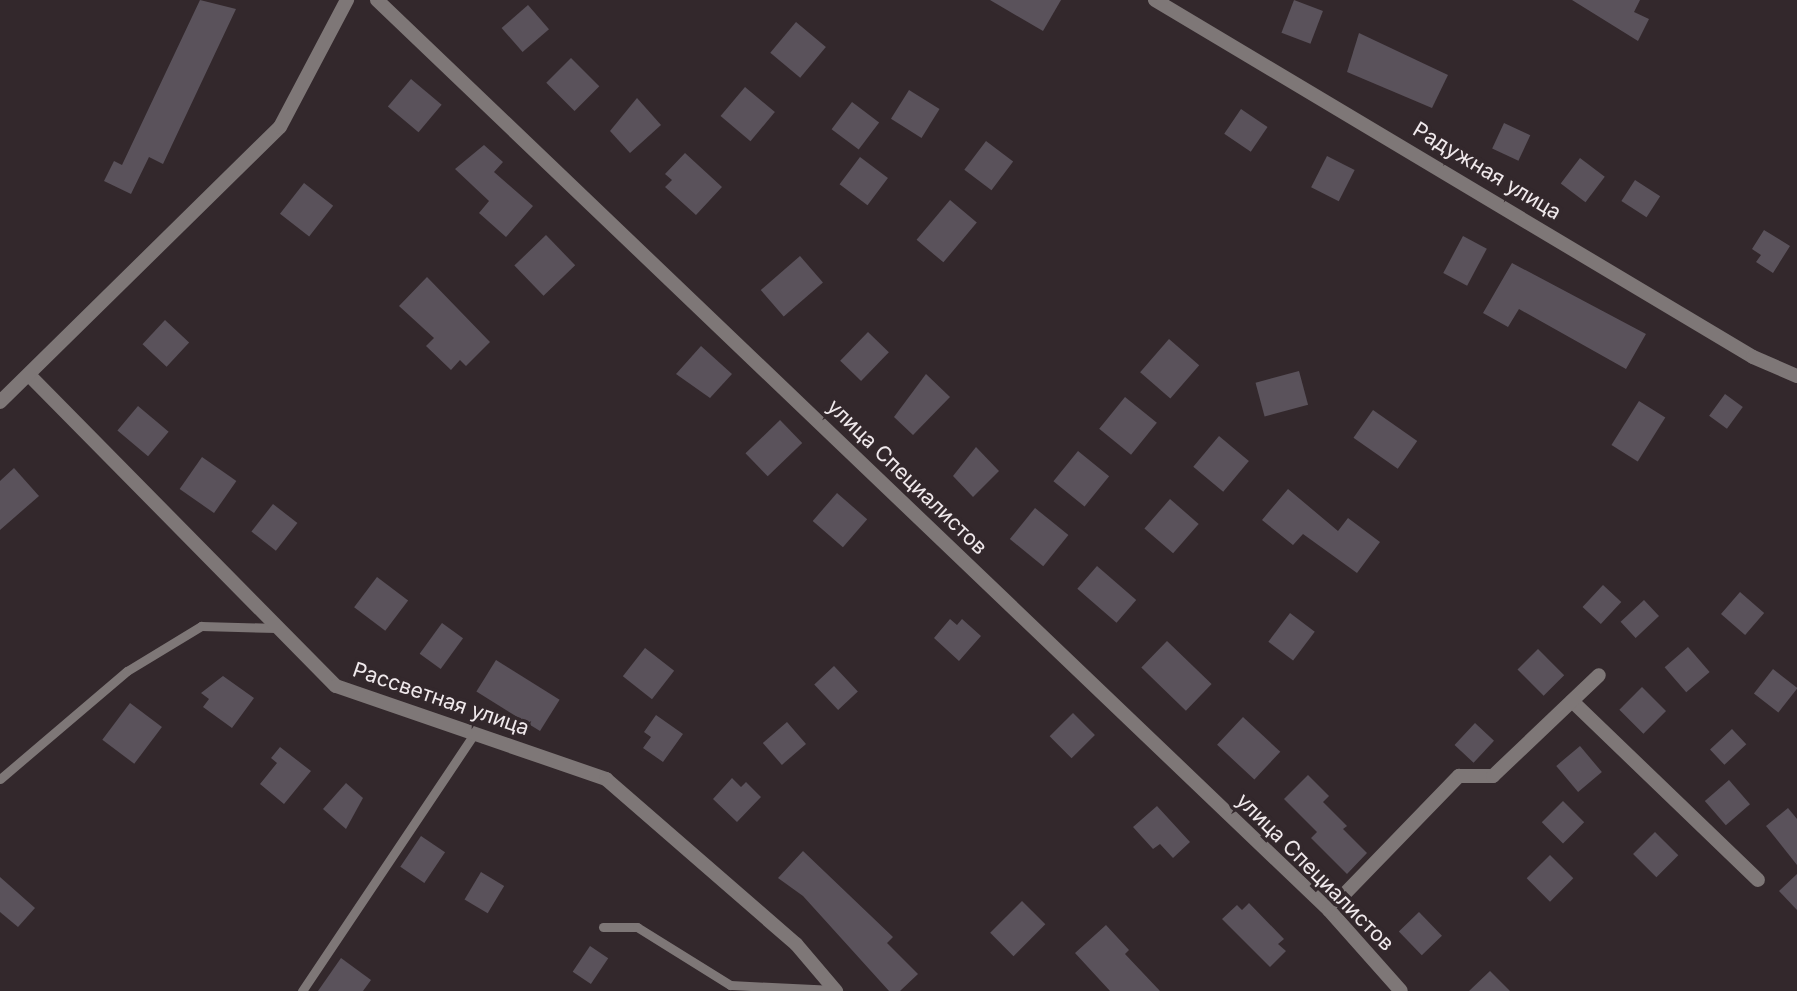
<!DOCTYPE html>
<meta charset="utf-8">
<style>
body{margin:0}
#map{position:relative;width:1797px;height:991px;overflow:hidden;background:#33282c;font-family:Inter,sans-serif}
div>[style]{position:absolute}
[style*='--x']{left:calc(var(--x)*1px);top:calc(var(--y)*1px);width:calc(var(--w)*1px);rotate:calc(var(--a)*1deg)}
.building>*{inset:0;background:#5a525b;transform-origin:0 0}
.service>*{height:9px;margin:-4.5px;padding:0 4.5px;transform-origin:4.5px;border-radius:4.5px;background:#7e7777}
.minor>*{height:14px;margin:-7px;padding:0 7px;transform-origin:7px;border-radius:7px;background:#7e7777}
span{translate:-50% -50%;white-space:nowrap;text-align:center;line-height:1.15;-webkit-text-stroke:7px #33282c;paint-order:stroke}
.street-label{font-size:21px;color:#f0e9ec}
</style>
<div id="map">
<div class="building">
<i style="clip-path:polygon(200px 0,236px 9px,163px 164px,149px 157px,131px 194px,104px 181px,114px 161px,122px 165px)"></i>
<i style="clip-path:polygon(990px 0,1061px 0,1043px 31px)"></i>
<i style="left:1294px;top:0;width:31px;height:35px;rotate:21deg"></i>
<i style="clip-path:polygon(1572px 0,1640px 0,1634px 12px,1649px 19px,1638px 41px)"></i>
<i style="left:528px;top:5px;width:32px;height:35px;rotate:49deg"></i>
<i style="left:796px;top:22px;width:39px;height:40px;rotate:40deg"></i>
<i style="clip-path:polygon(1359px 33px,1448px 75px,1432px 108px,1347px 72px)"></i>
<i style="left:571px;top:58px;width:40px;height:35px;rotate:45deg"></i>
<i style="left:411px;top:79px;width:40px;height:36px;rotate:40deg"></i>
<i style="left:745px;top:87px;width:39px;height:38px;rotate:40deg"></i>
<i style="left:909px;top:90px;width:36px;height:34px;rotate:32deg"></i>
<i style="clip-path:polygon(637px 98px,661px 125px,630px 153px,610px 131px)"></i>
<i style="left:852px;top:102px;width:34px;height:34px;rotate:37deg"></i>
<i style="left:1241px;top:109px;width:32px;height:30px;rotate:34deg"></i>
<i style="left:1504px;top:123px;width:29px;height:28px;rotate:25deg"></i>
<i style="left:986px;top:141px;width:34px;height:36px;rotate:37deg"></i>
<i style="clip-path:polygon(484px 145px,503px 162px,494px 172px,533px 206px,506px 237px,479px 213px,489px 201px,455px 169px)"></i>
<i style="clip-path:polygon(685px 153px,722px 187px,696px 215px,665px 187px,672px 180px,665px 174px)"></i>
<i style="left:1327px;top:156px;width:31px;height:35px;rotate:27deg"></i>
<i style="left:860px;top:157px;width:35px;height:34px;rotate:37deg"></i>
<i style="left:1580px;top:158px;width:31px;height:32px;rotate:37deg"></i>
<i style="left:1635px;top:180px;width:30px;height:25px;rotate:33deg"></i>
<i style="left:304px;top:183px;width:37px;height:39px;rotate:38deg"></i>
<i style="left:950px;top:200px;width:35px;height:52px;rotate:40deg"></i>
<i style="clip-path:polygon(1764px 230px,1790px 246px,1773px 273px,1756px 262px,1761px 255px,1752px 249px)"></i>
<i style="left:546px;top:235px;width:42px;height:44px;rotate:46deg"></i>
<i style="left:1463px;top:236px;width:27px;height:42px;rotate:28deg"></i>
<i style="left:800px;top:256px;width:35px;height:52px;rotate:49deg"></i>
<i style="clip-path:polygon(1512px 263px,1646px 334px,1626px 369px,1519px 309px,1508px 327px,1483px 313px)"></i>
<i style="clip-path:polygon(427px 277px,490px 342px,466px 366px,460px 360px,451px 370px,426px 346px,434px 338px,399px 306px)"></i>
<i style="left:165px;top:320px;width:33px;height:33px;rotate:43deg"></i>
<i style="left:868px;top:332px;width:29px;height:40px;rotate:44deg"></i>
<i style="left:1169px;top:339px;width:40px;height:44px;rotate:41deg"></i>
<i style="clip-path:polygon(701px 346px,732px 374px,710px 398px,676px 374px)"></i>
<i style="left:1299px;top:371px;width:35px;height:45px;rotate:75deg"></i>
<i style="clip-path:polygon(926px 374px,950px 397px,913px 435px,894px 417px)"></i>
<i style="left:1725px;top:394px;width:22px;height:27px;rotate:36deg"></i>
<i style="left:1125px;top:397px;width:41px;height:41px;rotate:39deg"></i>
<i style="left:1639px;top:401px;width:31px;height:52px;rotate:32deg"></i>
<i style="left:138px;top:406px;width:40px;height:32px;rotate:40deg"></i>
<i style="left:1373px;top:410px;width:54px;height:34px;rotate:35deg"></i>
<i style="left:780px;top:420px;width:32px;height:48px;rotate:46deg"></i>
<i style="left:1219px;top:436px;width:39px;height:40px;rotate:40deg"></i>
<i style="clip-path:polygon(976px 447px,999px 471px,973px 497px,953px 476px)"></i>
<i style="left:1078px;top:451px;width:40px;height:39px;rotate:39deg"></i>
<i style="left:202px;top:457px;width:42px;height:39px;rotate:35deg"></i>
<i style="clip-path:polygon(14px 468px,39px 496px,0 530px,0 481px)"></i>
<i style="clip-path:polygon(1288px 489px,1338px 531px,1348px 518px,1380px 542px,1357px 573px,1303px 534px,1293px 545px,1262px 520px)"></i>
<i style="left:837px;top:493px;width:40px;height:37px;rotate:41deg"></i>
<i style="left:1170px;top:499px;width:38px;height:39px;rotate:41deg"></i>
<i style="left:273px;top:504px;width:31px;height:35px;rotate:38deg"></i>
<i style="left:1035px;top:508px;width:43px;height:40px;rotate:39deg"></i>
<i style="left:1097px;top:566px;width:52px;height:30px;rotate:41deg"></i>
<i style="left:377px;top:577px;width:39px;height:38px;rotate:37deg"></i>
<i style="left:1603px;top:585px;width:25px;height:30px;rotate:43deg"></i>
<i style="left:1740px;top:592px;width:32px;height:29px;rotate:41deg"></i>
<i style="left:1644px;top:600px;width:22px;height:32px;rotate:47deg"></i>
<i style="left:1290px;top:613px;width:31px;height:36px;rotate:37deg"></i>
<i style="clip-path:polygon(950px 619px,957px 625px,962px 619px,981px 636px,959px 661px,934px 638px)"></i>
<i style="left:442px;top:623px;width:26px;height:38px;rotate:36deg"></i>
<i style="left:1167px;top:641px;width:62px;height:37px;rotate:44deg"></i>
<i style="left:1688px;top:647px;width:33px;height:31px;rotate:49deg"></i>
<i style="left:645px;top:648px;width:37px;height:36px;rotate:38deg"></i>
<i style="left:1538px;top:649px;width:37px;height:29px;rotate:45deg"></i>
<i style="left:496px;top:660px;width:75px;height:37px;rotate:32deg"></i>
<i style="left:834px;top:666px;width:35px;height:27px;rotate:47deg"></i>
<i style="left:1773px;top:669px;width:31px;height:31px;rotate:38deg"></i>
<i style="clip-path:polygon(223px 676px,254px 698px,232px 728px,203px 707px,209px 699px,201px 693px)"></i>
<i style="left:1642px;top:687px;width:34px;height:32px;rotate:45deg"></i>
<i style="left:130px;top:703px;width:40px;height:46px;rotate:37deg"></i>
<i style="left:1073px;top:713px;width:31px;height:33px;rotate:45deg"></i>
<i style="clip-path:polygon(656px 715px,683px 734px,663px 762px,643px 748px,651px 737px,644px 732px)"></i>
<i style="left:1243px;top:717px;width:51px;height:38px;rotate:43deg"></i>
<i style="left:787px;top:722px;width:29px;height:32px;rotate:49deg"></i>
<i style="left:1475px;top:723px;width:26px;height:30px;rotate:43deg"></i>
<i style="left:1732px;top:729px;width:21px;height:30px;rotate:47deg"></i>
<i style="left:1580px;top:746px;width:34px;height:31px;rotate:50deg"></i>
<i style="clip-path:polygon(280px 747px,311px 771px,284px 804px,260px 784px,277px 763px,271px 758px)"></i>
<i style="clip-path:polygon(1308px 775px,1329px 796px,1323px 802px,1347px 826px,1343px 829px,1367px 853px,1347px 874px,1311px 838px,1317px 832px,1284px 799px)"></i>
<i style="clip-path:polygon(732px 778px,741px 787px,746px 782px,761px 797px,737px 822px,713px 799px)"></i>
<i style="left:1729px;top:780px;width:32px;height:32px;rotate:49deg"></i>
<i style="clip-path:polygon(346px 783px,363px 798px,346px 829px,323px 809px)"></i>
<i style="left:1563px;top:801px;width:30px;height:30px;rotate:45deg"></i>
<i style="clip-path:polygon(1157px 806px,1190px 842px,1173px 858px,1160px 844px,1153px 849px,1133px 827px)"></i>
<i style="clip-path:polygon(1788px 808px,1797px 819px,1797px 865px,1766px 826px)"></i>
<i style="left:1655px;top:832px;width:33px;height:31px;rotate:45deg"></i>
<i style="left:421px;top:836px;width:29px;height:37px;rotate:34deg"></i>
<i style="clip-path:polygon(803px 851px,893px 937px,887px 943px,918px 974px,900px 991px,889px 991px,803px 896px,778px 878px)"></i>
<i style="left:1550px;top:855px;width:33px;height:33px;rotate:45deg"></i>
<i style="left:481px;top:872px;width:27px;height:32px;rotate:31deg"></i>
<i style="clip-path:polygon(1797px 874px,1797px 910px,1779px 891px)"></i>
<i style="clip-path:polygon(0 877px,35px 908px,18px 927px,0 912px)"></i>
<i style="left:1022px;top:901px;width:33px;height:45px;rotate:45deg"></i>
<i style="clip-path:polygon(1249px 903px,1284px 939px,1278px 944px,1286px 951px,1270px 967px,1222px 919px,1237px 905px,1242px 910px)"></i>
<i style="left:1419px;top:912px;width:33px;height:28px;rotate:46deg"></i>
<i style="clip-path:polygon(1106px 925px,1129px 950px,1125px 954px,1160px 991px,1110px 991px,1075px 953px)"></i>
<i style="left:590px;top:946px;width:22px;height:31px;rotate:34deg"></i>
<i style="clip-path:polygon(341px 958px,371px 980px,363px 991px,318px 991px)"></i>
<i style="clip-path:polygon(1490px 971px,1510px 991px,1469px 991px)"></i>
</div>
<div class="service">
<i style="--x:0;--y:779;--w:167;--a:-40.4"></i>
<i style="--x:127;--y:671;--w:87;--a:-31.3"></i>
<i style="--x:201;--y:626;--w:76;--a:1.5"></i>
<i style="--x:603;--y:927;--w:34;--a:0"></i>
<i style="--x:637;--y:927;--w:110;--a:31.9"></i>
<i style="--x:730;--y:985;--w:104;--a:2.8"></i>
<i style="--x:302;--y:991;--w:311;--a:-56.2"></i>
</div>
<div class="minor">
<i style="--x:377;--y:0;--w:1317;--a:43.71"></i>
<i style="--x:1329;--y:910;--w:108;--a:48.4"></i>
<i style="--x:1155;--y:0;--w:696;--a:30.84"></i>
<i style="--x:1753;--y:357;--w:48;--a:23.4"></i>
<i style="--x:31;--y:377;--w:434;--a:45.4"></i>
<i style="--x:336;--y:686;--w:286;--a:19"></i>
<i style="--x:606;--y:779;--w:252;--a:41"></i>
<i style="--x:796;--y:944;--w:62;--a:49.6"></i>
<i style="--x:0;--y:402;--w:392;--a:-44.5"></i>
<i style="--x:280;--y:127;--w:144;--a:-62.2"></i>
<i style="--x:1572;--y:701;--w:258;--a:43.9"></i>
<i style="--x:1329;--y:910;--w:187;--a:-45.9"></i>
<i style="--x:1459;--y:776;--w:34;--a:0"></i>
<i style="--x:1493;--y:776;--w:146;--a:-43.6"></i>
</div>
<div class="street-label">
<span style="left:1487px;top:171px;rotate:31deg">Радужная улица</span>
<span style="left:907px;top:477px;rotate:44deg">улица Специалистов</span>
<span style="left:441px;top:699px;rotate:19deg">Рассветная улица</span>
<span style="left:1315px;top:872px;rotate:45deg">улица Специалистов</span>
</div>
</div>
